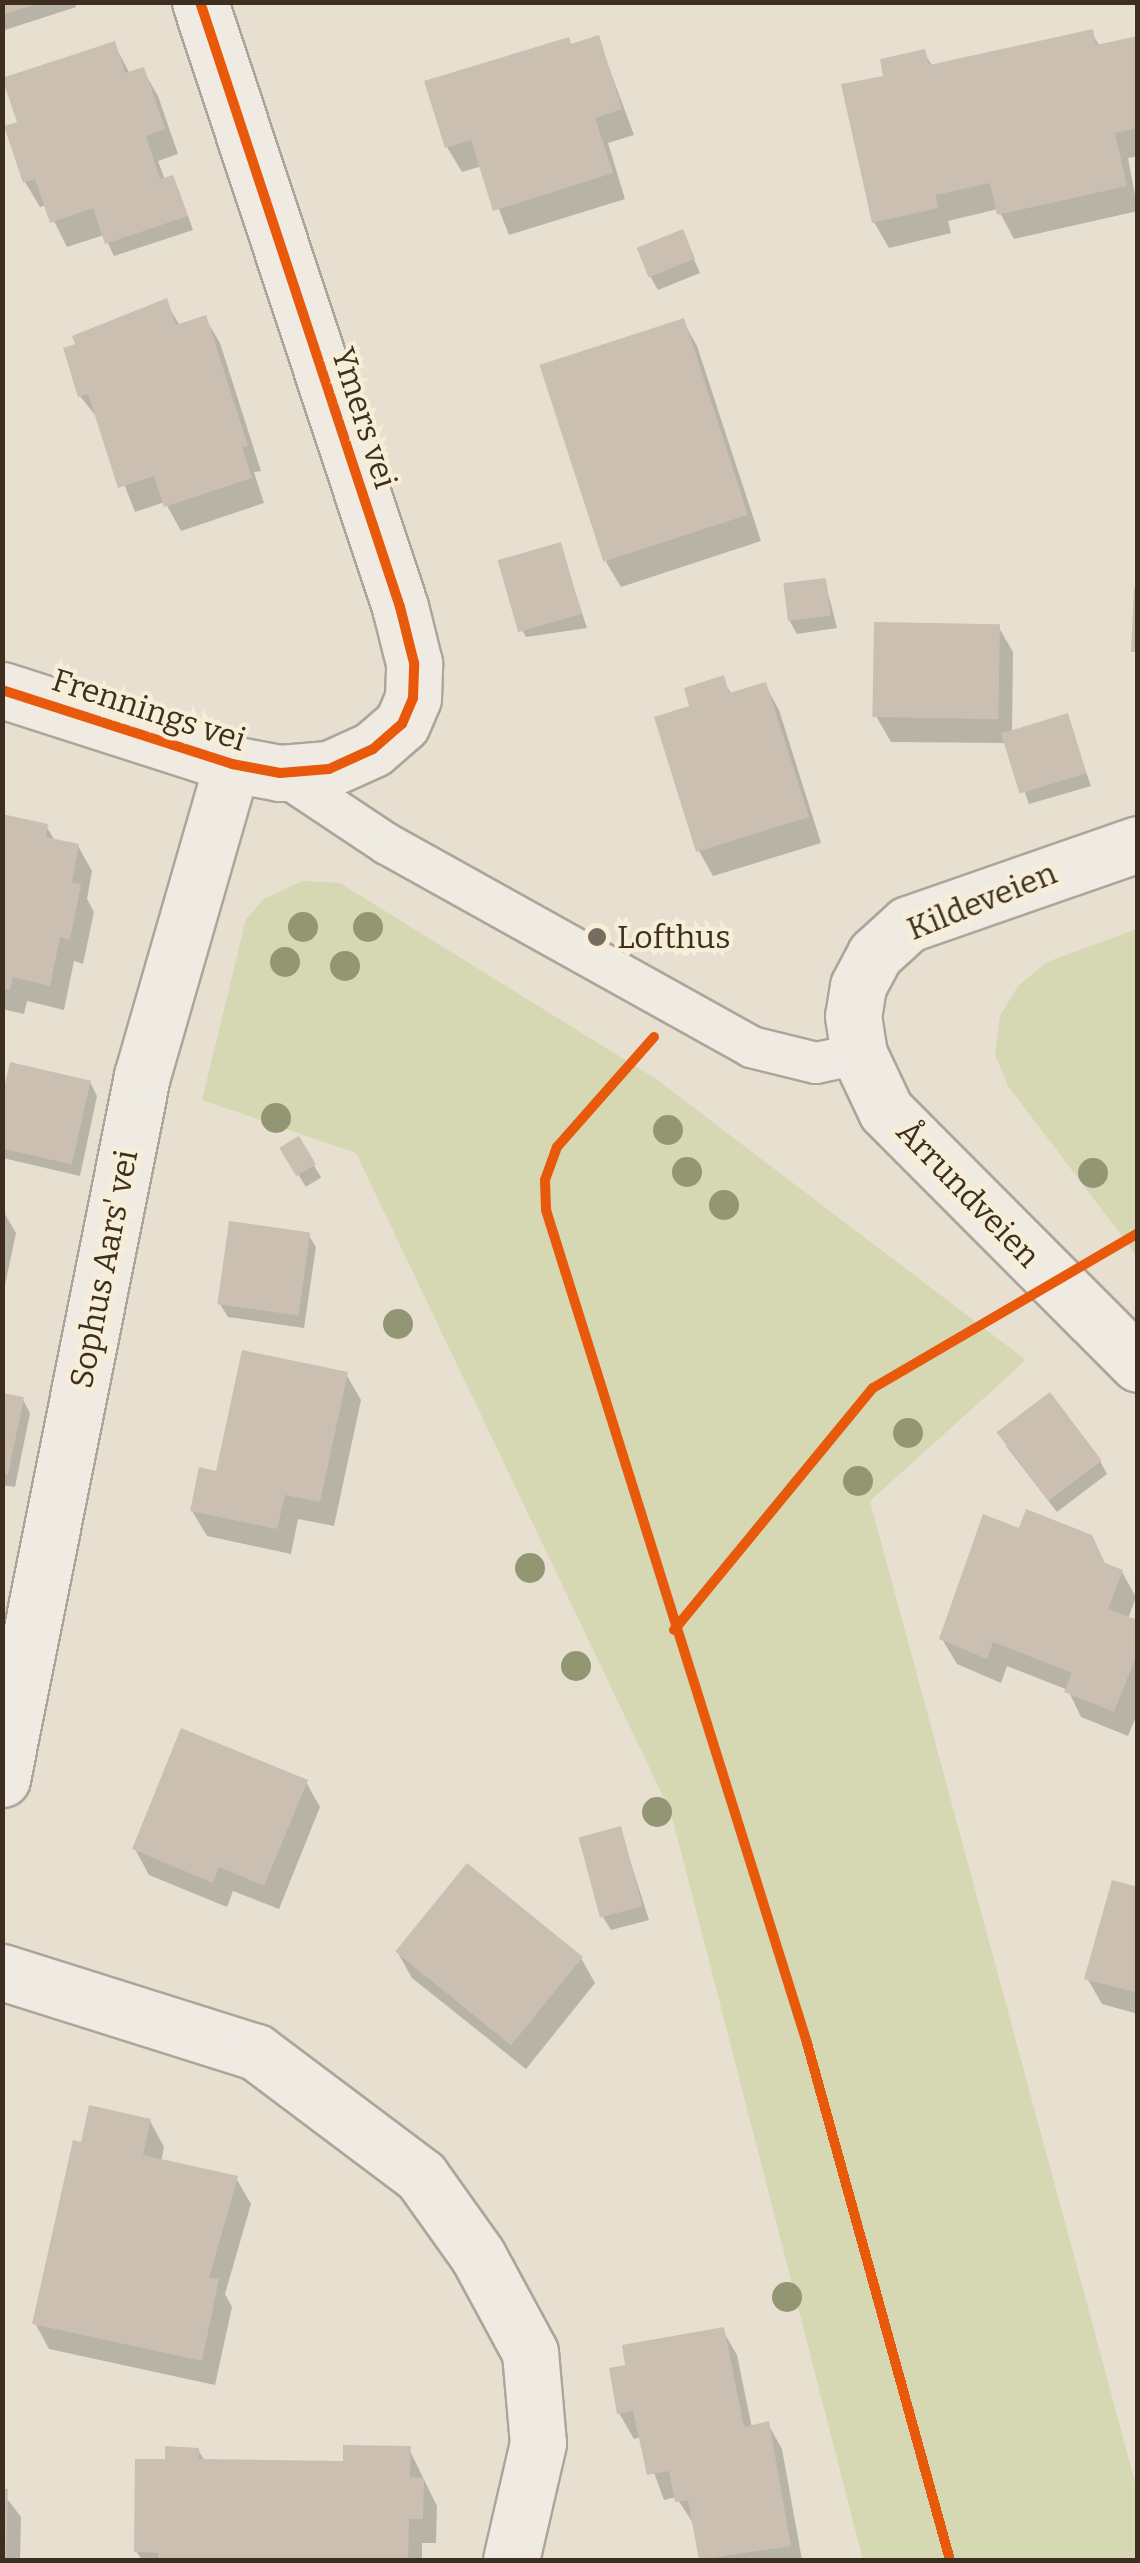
<!DOCTYPE html>
<meta charset="utf-8">
<style>
body{margin:0}
#map{position:relative;width:1140px;height:2563px;overflow:hidden;background:#e7e0d1;font-family:Bitter,serif}
div>[style]{position:absolute}
[style*='--x']{left:calc(var(--x)*1px);top:calc(var(--y)*1px);width:calc(var(--w)*1px);rotate:calc(var(--a)*1deg)}
.green>*{inset:0;background:#d6d7b3}
.shadow>*{inset:0;background:#0003;transform-origin:0 0}
.building>*{inset:0;background:#cbbfb2;transform-origin:0 0}
.roads{filter:drop-shadow(2px 0 #ada599) drop-shadow(-2px 0 #ada599) drop-shadow(0 2px #ada599) drop-shadow(0 -2px #ada599)}
.service>*{height:40px;margin:-20px;padding:0 20px;transform-origin:20px;border-radius:20px;background:#efebe3}
.minor>*{height:55px;margin:-27.5px;padding:0 27.5px;transform-origin:27.5px;border-radius:27.5px;background:#efebe3}
.cycleway>*{height:10px;margin:-5px;padding:0 5px;transform-origin:5px;border-radius:5px;background:#e8590c}
.trees>*{width:30px;height:30px;margin:-15px;border-radius:50%;background:#929673}
.dots>*{width:28px;height:28px;translate:-50% -50%;box-sizing:border-box;border:5px solid #f7eed8;border-radius:50%}
span{translate:-50% -50%;white-space:nowrap;text-align:center;line-height:1.15;-webkit-text-stroke:8px #f7eed8;paint-order:stroke}
.street-label{font-size:32px;color:#3d2e20}
.poi-label{font-size:32px;color:#3d2e20}
.left{translate:0 -50%;text-align:left}
.frame{position:absolute;inset:0;border:5px solid #3d2e20;pointer-events:none}
</style>
<div id="map">
<div class="green">
<i style="clip-path:polygon(302px 881px,340px 883px,656px 1079px,1026px 1360px,870px 1501px,1137px 2489px,1137px 2560px,863px 2560px,671px 1813px,356px 1153px,202px 1100px,246px 919px,264px 899px)"></i>
<i style="clip-path:polygon(1137px 929px,1138px 929px,1137px 1256px,1008px 1086px,995px 1055px,1000px 1016px,1018px 986px,1047px 962px)"></i>
</div>
<div class="shadow">
<i style="clip-path:polygon(2px 2px,74px 2px,76px 7px,2px 31px)"></i>
<i style="clip-path:polygon(1091px 31px,1100px 47px,1138px 38px,1138px 156px,1128px 158px,1138px 211px,1014px 239px,998px 209px,948px 221px,951px 233px,889px 248px,874px 222px,886px 78px,924px 52px,932px 66px)"></i>
<i style="clip-path:polygon(598px 38px,634px 135px,608px 143px,625px 199px,509px 235px,482px 166px,462px 172px,447px 147px,571px 46px)"></i>
<i style="clip-path:polygon(114px 44px,130px 74px,143px 70px,158px 96px,178px 154px,158px 161px,165px 180px,172px 178px,179px 191px,193px 230px,114px 256px,104px 235px,67px 247px,46px 205px,40px 207px,25px 182px,20px 123px)"></i>
<i style="clip-path:polygon(682px 232px,700px 273px,658px 290px,650px 276px)"></i>
<i style="clip-path:polygon(166px 302px,180px 326px,205px 318px,220px 343px,261px 471px,254px 472px,264px 503px,181px 531px,165px 502px,135px 512px,99px 420px,80px 396px)"></i>
<i style="clip-path:polygon(683px 321px,697px 346px,761px 541px,621px 587px,606px 562px)"></i>
<i style="clip-path:polygon(560px 545px,587px 628px,526px 637px,519px 624px)"></i>
<i style="clip-path:polygon(825px 581px,837px 628px,797px 634px,789px 620px)"></i>
<i style="clip-path:polygon(998px 626px,1013px 652px,1012px 732px,1066px 716px,1091px 786px,1029px 804px,1007px 743px,891px 742px,876px 716px)"></i>
<i style="clip-path:polygon(722px 678px,732px 695px,765px 685px,779px 710px,821px 843px,713px 876px,699px 851px,692px 708px)"></i>
<i style="clip-path:polygon(2px 817px,46px 826px,55px 841px,78px 846px,92px 871px,87px 899px,94px 912px,83px 964px,74px 961px,64px 1010px,27px 1001px,24px 1014px,2px 1009px)"></i>
<i style="clip-path:polygon(12px 1065px,90px 1082px,97px 1096px,80px 1176px,3px 1158px,2px 1110px)"></i>
<i style="left:298px;top:1139px;width:45px;height:18px;rotate:59deg"></i>
<i style="clip-path:polygon(2px 1209px,16px 1233px,2px 1299px)"></i>
<i style="clip-path:polygon(308px 1234px,316px 1247px,304px 1328px,228px 1317px,220px 1304px)"></i>
<i style="clip-path:polygon(346px 1374px,361px 1400px,334px 1526px,298px 1519px,291px 1554px,207px 1536px,192px 1511px,218px 1474px)"></i>
<i style="clip-path:polygon(2px 1395px,23px 1400px,30px 1413px,15px 1487px,2px 1485px)"></i>
<i style="clip-path:polygon(1006px 1446px,1100px 1461px,1107px 1474px,1057px 1512px)"></i>
<i style="clip-path:polygon(1107px 1566px,1122px 1572px,1136px 1597px,1128px 1619px,1138px 1623px,1138px 1712px,1128px 1736px,1081px 1717px,1068px 1690px,1007px 1666px,1001px 1683px,957px 1664px,942px 1639px)"></i>
<i style="clip-path:polygon(306px 1782px,320px 1807px,279px 1909px,233px 1891px,227px 1907px,149px 1875px,135px 1849px)"></i>
<i style="clip-path:polygon(620px 1829px,649px 1920px,611px 1930px,603px 1917px)"></i>
<i style="clip-path:polygon(1138px 1890px,1138px 2014px,1102px 2004px,1087px 1978px)"></i>
<i style="clip-path:polygon(398px 1953px,581px 1958px,595px 1983px,526px 2069px,412px 1978px)"></i>
<i style="clip-path:polygon(150px 2121px,164px 2147px,161px 2162px,236px 2178px,251px 2204px,225px 2294px,232px 2307px,215px 2385px,49px 2349px,35px 2323px,83px 2144px)"></i>
<i style="clip-path:polygon(722px 2329px,737px 2355px,752px 2428px,768px 2424px,782px 2449px,802px 2560px,701px 2560px,695px 2526px,676px 2497px,664px 2500px,641px 2437px,634px 2439px,619px 2413px)"></i>
<i style="clip-path:polygon(409px 2449px,437px 2506px,436px 2543px,422px 2543px,422px 2560px,142px 2560px,136px 2551px,167px 2461px,198px 2450px,205px 2461px,346px 2464px)"></i>
<i style="clip-path:polygon(2px 2492px,21px 2517px,20px 2560px,2px 2560px)"></i>
</div>
<div class="building">
<i style="clip-path:polygon(2px 2px,40px 2px,40px 3px,2px 15px)"></i>
<i style="clip-path:polygon(1093px 29px,1096px 45px,1138px 36px,1138px 128px,1115px 133px,1127px 186px,997px 215px,990px 183px,936px 195px,938px 208px,872px 223px,841px 84px,883px 76px,880px 59px,925px 49px,929px 65px)"></i>
<i style="clip-path:polygon(599px 35px,622px 109px,595px 118px,613px 173px,493px 211px,471px 140px,445px 148px,424px 81px,569px 37px,571px 44px)"></i>
<i style="clip-path:polygon(115px 41px,125px 73px,144px 67px,165px 129px,146px 136px,160px 179px,173px 175px,188px 216px,105px 244px,93px 208px,50px 223px,35px 179px,23px 183px,4px 126px,17px 122px,2px 78px)"></i>
<i style="left:683px;top:229px;width:32px;height:50px;rotate:68deg"></i>
<i style="clip-path:polygon(167px 298px,176px 325px,206px 315px,248px 446px,242px 447px,252px 478px,164px 507px,154px 476px,118px 488px,88px 394px,78px 397px,63px 348px,75px 344px,72px 336px)"></i>
<i style="left:684px;top:318px;width:207px;height:152px;rotate:72deg"></i>
<i style="left:561px;top:542px;width:75px;height:66px;rotate:74deg"></i>
<i style="left:826px;top:578px;width:38px;height:43px;rotate:83deg"></i>
<i style="clip-path:polygon(1134px 588px,1138px 588px,1138px 652px,1131px 652px)"></i>
<i style="left:874px;top:622px;width:126px;height:95px;rotate:1deg"></i>
<i style="clip-path:polygon(724px 675px,729px 693px,766px 682px,809px 817px,696px 852px,654px 717px,689px 706px,684px 688px)"></i>
<i style="left:1068px;top:713px;width:63px;height:70px;rotate:73deg"></i>
<i style="clip-path:polygon(2px 814px,48px 824px,46px 837px,79px 844px,72px 883px,81px 884px,70px 940px,60px 937px,50px 986px,13px 977px,10px 990px,2px 988px)"></i>
<i style="left:10px;top:1062px;width:83px;height:86px;rotate:13deg"></i>
<i style="left:299px;top:1136px;width:33px;height:23px;rotate:59deg"></i>
<i style="left:229px;top:1221px;width:82px;height:84px;rotate:8deg"></i>
<i style="clip-path:polygon(242px 1350px,348px 1372px,320px 1502px,285px 1495px,277px 1529px,190px 1511px,199px 1467px,216px 1471px)"></i>
<i style="left:1050px;top:1392px;width:86px;height:67px;rotate:53deg"></i>
<i style="clip-path:polygon(2px 1393px,24px 1397px,8px 1475px,2px 1474px)"></i>
<i style="clip-path:polygon(1026px 1509px,1092px 1535px,1105px 1563px,1123px 1570px,1108px 1609px,1138px 1620px,1138px 1651px,1114px 1712px,1064px 1692px,1072px 1673px,993px 1642px,987px 1659px,939px 1639px,983px 1514px,1019px 1528px)"></i>
<i style="clip-path:polygon(181px 1728px,308px 1780px,264px 1886px,219px 1867px,213px 1883px,132px 1849px)"></i>
<i style="left:621px;top:1826px;width:83px;height:44px;rotate:75deg"></i>
<i style="left:467px;top:1863px;width:149px;height:114px;rotate:39deg"></i>
<i style="clip-path:polygon(1112px 1880px,1138px 1887px,1138px 1993px,1084px 1979px)"></i>
<i style="clip-path:polygon(89px 2105px,151px 2119px,143px 2155px,238px 2176px,209px 2278px,219px 2279px,202px 2361px,32px 2324px,73px 2140px,81px 2142px)"></i>
<i style="clip-path:polygon(724px 2327px,744px 2427px,769px 2421px,791px 2546px,699px 2560px,688px 2500px,675px 2502px,669px 2471px,647px 2475px,633px 2411px,617px 2414px,609px 2368px,625px 2365px,622px 2345px)"></i>
<i style="clip-path:polygon(343px 2445px,411px 2446px,410px 2477px,424px 2478px,423px 2519px,409px 2519px,408px 2560px,158px 2560px,158px 2553px,134px 2552px,135px 2459px,165px 2459px,165px 2446px,199px 2448px,199px 2459px,343px 2461px)"></i>
<i style="clip-path:polygon(2px 2489px,8px 2489px,6px 2560px,2px 2560px)"></i>
</div>
<div class="roads">
<div class="service">
<i style="--x:280;--y:773;--w:128;--a:33.6"></i>
<i style="--x:387;--y:844;--w:417;--a:29.1"></i>
<i style="--x:751;--y:1047;--w:67;--a:13.8"></i>
<i style="--x:816;--y:1063;--w:44;--a:-11.8"></i>
</div>
<div class="minor">
<i style="--x:2;--y:690;--w:242;--a:17.8"></i>
<i style="--x:232;--y:764;--w:49;--a:10.6"></i>
<i style="--x:280;--y:773;--w:49;--a:-4.7"></i>
<i style="--x:329;--y:769;--w:48;--a:-24.4"></i>
<i style="--x:373;--y:749;--w:38;--a:-41"></i>
<i style="--x:402;--y:724;--w:28;--a:-67"></i>
<i style="--x:413;--y:698;--w:35;--a:-88"></i>
<i style="--x:414;--y:663;--w:58;--a:-104"></i>
<i style="--x:400;--y:607;--w:637;--a:-108.29"></i>
<i style="--x:1138;--y:844;--w:244;--a:160.8"></i>
<i style="--x:908;--y:924;--w:45;--a:137.7"></i>
<i style="--x:875;--y:954;--w:36;--a:118"></i>
<i style="--x:858;--y:986;--w:30;--a:99"></i>
<i style="--x:853;--y:1016;--w:38;--a:81"></i>
<i style="--x:859;--y:1054;--w:63;--a:64.7"></i>
<i style="--x:886;--y:1111;--w:357;--a:45.1"></i>
<i style="--x:2;--y:1779;--w:717;--a:-78.74"></i>
<i style="--x:142;--y:1076;--w:325;--a:-73.9"></i>
<i style="--x:2;--y:1972;--w:266;--a:17.5"></i>
<i style="--x:256;--y:2052;--w:206;--a:36.9"></i>
<i style="--x:421;--y:2176;--w:98;--a:54.5"></i>
<i style="--x:478;--y:2256;--w:109;--a:61.6"></i>
<i style="--x:530;--y:2352;--w:91;--a:85"></i>
<i style="--x:538;--y:2443;--w:120;--a:103"></i>
</div>
</div>
<div class="cycleway">
<i style="--x:2;--y:690;--w:242;--a:17.8"></i>
<i style="--x:232;--y:764;--w:49;--a:10.6"></i>
<i style="--x:280;--y:773;--w:49;--a:-4.7"></i>
<i style="--x:329;--y:769;--w:48;--a:-24.4"></i>
<i style="--x:373;--y:749;--w:38;--a:-41"></i>
<i style="--x:402;--y:724;--w:28;--a:-67"></i>
<i style="--x:413;--y:698;--w:35;--a:-88"></i>
<i style="--x:414;--y:663;--w:58;--a:-104"></i>
<i style="--x:400;--y:607;--w:637;--a:-108.29"></i>
<i style="--x:654;--y:1037;--w:147;--a:131.4"></i>
<i style="--x:557;--y:1147;--w:35;--a:110"></i>
<i style="--x:545;--y:1180;--w:30;--a:88"></i>
<i style="--x:546;--y:1210;--w:873;--a:72.6"></i>
<i style="--x:807;--y:2043;--w:536;--a:74.54"></i>
<i style="--x:674;--y:1630;--w:313;--a:-50.6"></i>
<i style="--x:873;--y:1388;--w:307;--a:-30.3"></i>
</div>
<div class="trees">
<i style="left:303px;top:927px"></i>
<i style="left:368px;top:927px"></i>
<i style="left:285px;top:962px"></i>
<i style="left:345px;top:966px"></i>
<i style="left:276px;top:1118px"></i>
<i style="left:668px;top:1130px"></i>
<i style="left:687px;top:1172px"></i>
<i style="left:1093px;top:1173px"></i>
<i style="left:724px;top:1205px"></i>
<i style="left:398px;top:1324px"></i>
<i style="left:908px;top:1433px"></i>
<i style="left:858px;top:1481px"></i>
<i style="left:530px;top:1568px"></i>
<i style="left:576px;top:1666px"></i>
<i style="left:657px;top:1812px"></i>
<i style="left:787px;top:2297px"></i>
</div>
<div class="dots">
<i style="left:597px;top:937px;background:#786c5e"></i>
</div>
<div class="street-label">
<span style="left:364px;top:418px;rotate:72deg">Ymers vei</span>
<span style="left:149px;top:710px;rotate:18deg">Frennings vei</span>
<span style="left:982px;top:901px;rotate:-22deg">Kildeveien</span>
<span style="left:968px;top:1194px;rotate:46deg">Årrundveien</span>
<span style="left:104px;top:1269px;rotate:-79deg">Sophus Aars' vei</span>
</div>
<div class="poi-label">
<span class="left" style="left:617px;top:937px">Lofthus</span>
</div>
<div class="frame"></div>
</div>
